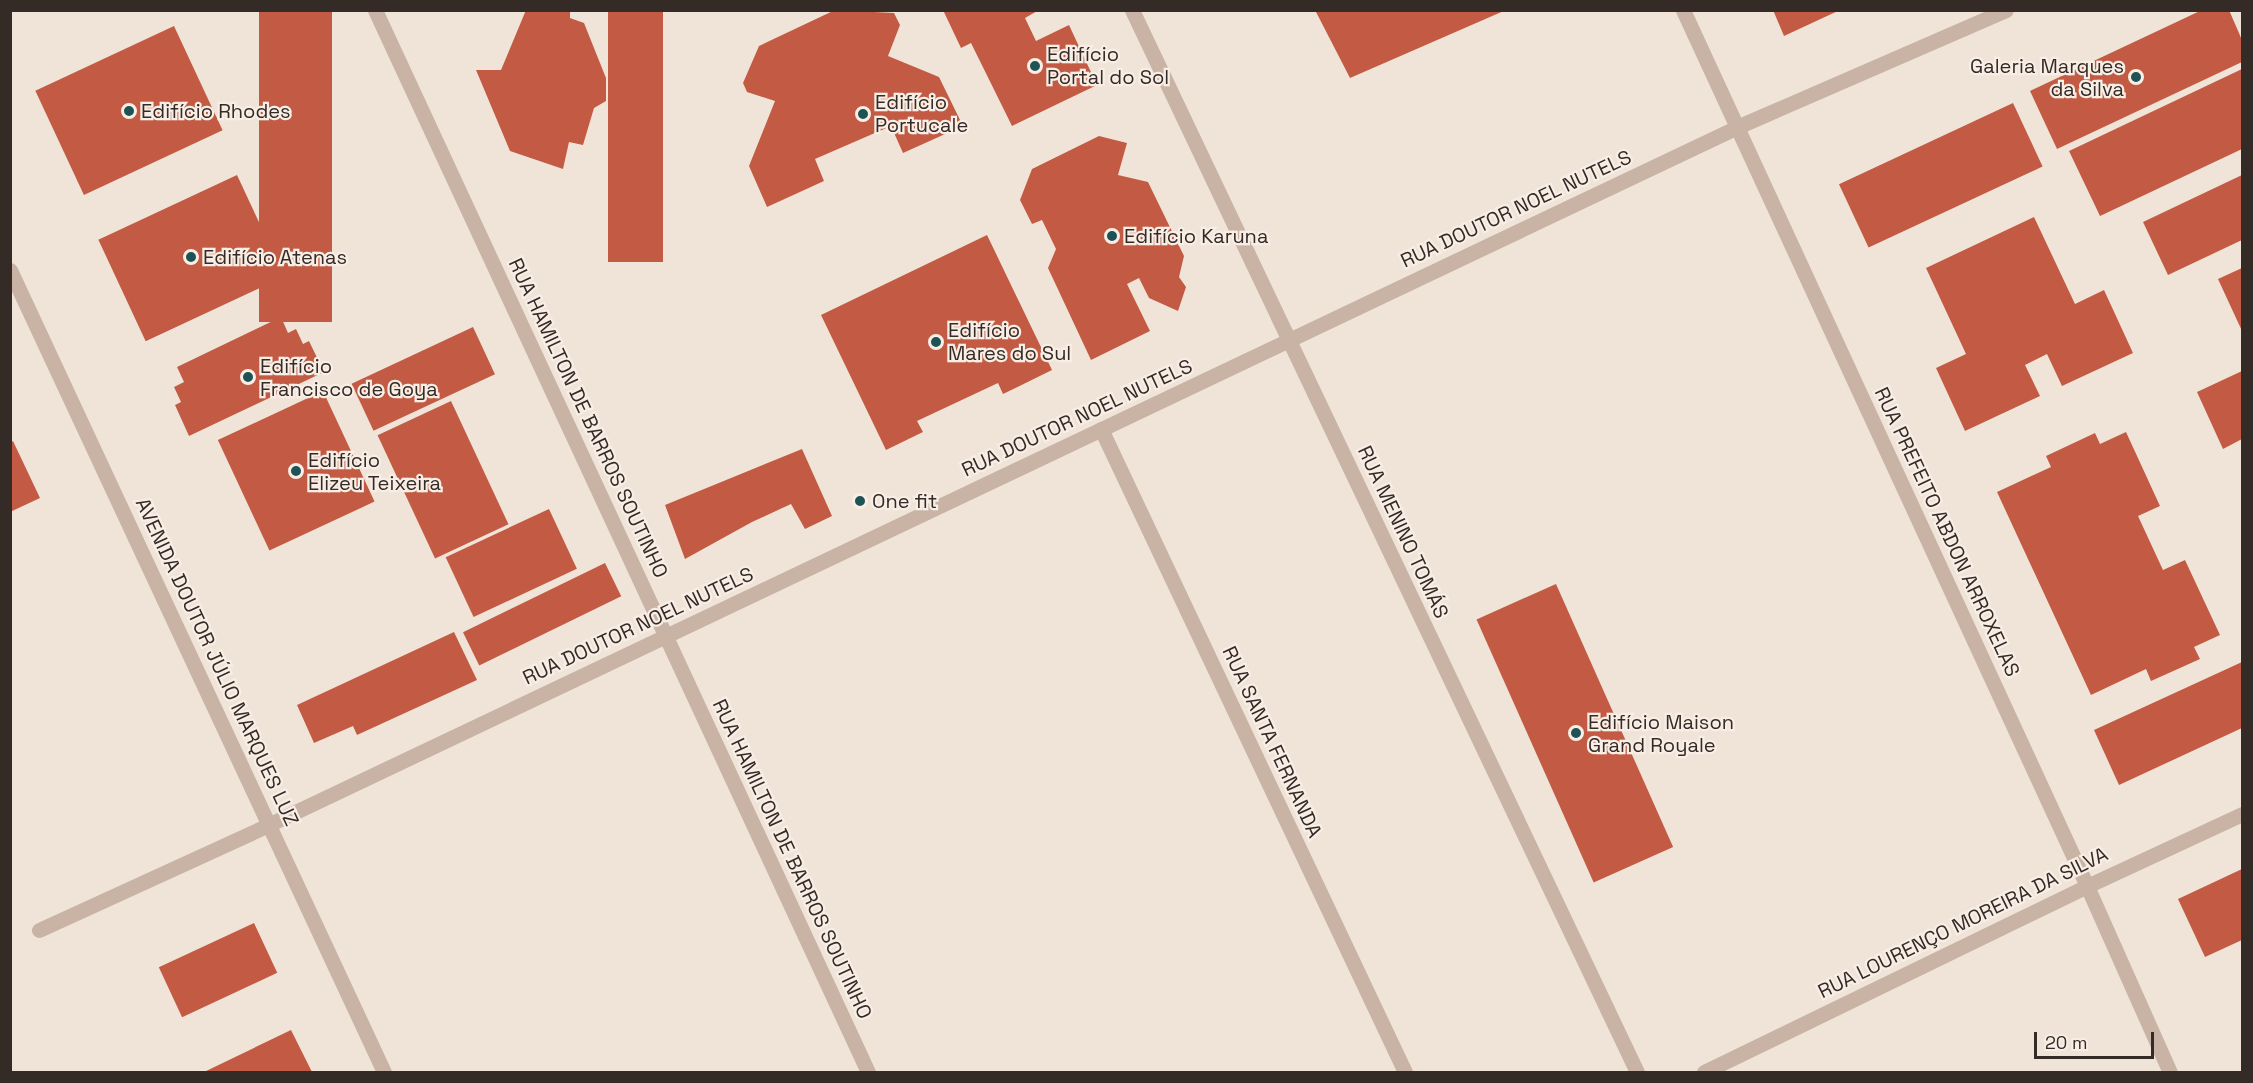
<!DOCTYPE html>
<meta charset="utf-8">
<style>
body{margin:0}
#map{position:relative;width:2253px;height:1083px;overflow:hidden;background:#f0e4d9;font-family:"Space Grotesk",sans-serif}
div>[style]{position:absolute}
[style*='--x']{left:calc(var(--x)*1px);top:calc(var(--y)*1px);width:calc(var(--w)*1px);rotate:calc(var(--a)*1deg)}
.building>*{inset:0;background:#c35b44;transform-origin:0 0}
.minor>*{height:15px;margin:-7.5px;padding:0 7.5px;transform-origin:7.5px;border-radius:7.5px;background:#c8b3a5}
.tertiary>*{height:15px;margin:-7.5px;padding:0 7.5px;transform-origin:7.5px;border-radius:7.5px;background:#c8b3a5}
.dots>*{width:16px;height:16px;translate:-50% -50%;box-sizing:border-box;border:3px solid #f8eee5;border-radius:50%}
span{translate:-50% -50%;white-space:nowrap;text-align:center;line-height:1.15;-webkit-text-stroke:4.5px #f8eee5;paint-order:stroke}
.poi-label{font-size:20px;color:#342a26}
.left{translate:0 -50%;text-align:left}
.right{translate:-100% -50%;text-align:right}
.street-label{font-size:20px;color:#342a26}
.frame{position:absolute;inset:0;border:12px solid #342a26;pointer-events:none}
.scale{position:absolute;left:2034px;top:1032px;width:120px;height:27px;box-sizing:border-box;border:3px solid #342a26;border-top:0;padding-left:8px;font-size:18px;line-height:21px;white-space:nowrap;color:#342a26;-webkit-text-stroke:4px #f8eee5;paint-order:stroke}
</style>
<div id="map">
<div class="building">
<i style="left:259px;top:10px;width:73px;height:312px"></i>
<i style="clip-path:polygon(526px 10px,570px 10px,570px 18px,584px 23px,606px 78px,606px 101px,594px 108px,583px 145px,569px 142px,563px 169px,510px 151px,476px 70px,501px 70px)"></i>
<i style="left:608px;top:10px;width:55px;height:252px"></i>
<i style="clip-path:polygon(835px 10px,894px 13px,900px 25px,888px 56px,939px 77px,963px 126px,903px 153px,891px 126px,815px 159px,824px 181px,767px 207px,749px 166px,775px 101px,747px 92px,743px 83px,759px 46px)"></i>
<i style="clip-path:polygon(943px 10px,1039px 10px,1025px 18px,1036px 41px,1069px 25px,1097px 85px,1012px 126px,971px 43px,961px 48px)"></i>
<i style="clip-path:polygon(1315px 10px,1506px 10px,1350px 78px)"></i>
<i style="clip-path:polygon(1773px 10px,1840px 10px,1784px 36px)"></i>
<i style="clip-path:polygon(2202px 10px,2229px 10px,2242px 40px,2242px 62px,2057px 149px,2030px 91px)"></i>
<i style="left:174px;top:26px;width:115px;height:153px;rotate:65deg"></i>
<i style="clip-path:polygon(2242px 69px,2242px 149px,2100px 216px,2069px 151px)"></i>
<i style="left:2013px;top:103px;width:70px;height:192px;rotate:65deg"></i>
<i style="clip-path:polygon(1099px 136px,1127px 143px,1118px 175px,1148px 182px,1184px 256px,1179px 277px,1186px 287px,1178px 311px,1149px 298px,1139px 278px,1127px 284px,1150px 331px,1091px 360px,1048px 268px,1056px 249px,1042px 220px,1032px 224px,1020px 200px,1032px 169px)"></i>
<i style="left:237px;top:175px;width:112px;height:153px;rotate:65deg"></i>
<i style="clip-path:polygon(2242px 175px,2242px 240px,2168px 275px,2143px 222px)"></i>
<i style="clip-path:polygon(2034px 217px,2075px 304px,2104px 290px,2133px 353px,2062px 386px,2047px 354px,2025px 365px,2040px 396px,1965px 431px,1936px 368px,1966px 354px,1926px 268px)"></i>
<i style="clip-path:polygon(987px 235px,1052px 370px,1003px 394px,998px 383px,917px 421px,923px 432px,886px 450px,821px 315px)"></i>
<i style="clip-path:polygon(2242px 268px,2242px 331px,2218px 279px)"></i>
<i style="clip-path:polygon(281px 317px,288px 333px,296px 329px,303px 344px,309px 341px,324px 372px,189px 436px,175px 405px,181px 402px,174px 387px,184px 382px,177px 367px)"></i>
<i style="left:473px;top:327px;width:52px;height:134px;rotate:65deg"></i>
<i style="clip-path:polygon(2242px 371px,2242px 439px,2223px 449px,2197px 392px)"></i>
<i style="left:323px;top:391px;width:122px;height:116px;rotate:65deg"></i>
<i style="left:451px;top:401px;width:136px;height:81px;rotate:65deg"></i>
<i style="clip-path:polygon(2126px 432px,2160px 506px,2138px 516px,2163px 570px,2185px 560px,2220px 635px,2194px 647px,2200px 659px,2151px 681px,2146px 669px,2091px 695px,1997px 492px,2051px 467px,2046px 456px,2095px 433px,2100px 444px)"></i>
<i style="clip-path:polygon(13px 441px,40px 498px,10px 512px,10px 443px)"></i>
<i style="clip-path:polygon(802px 449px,832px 516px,805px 529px,791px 504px,752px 522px,685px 559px,665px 505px)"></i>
<i style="left:549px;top:509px;width:66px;height:114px;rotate:65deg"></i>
<i style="left:605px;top:563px;width:37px;height:158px;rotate:64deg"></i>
<i style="left:1556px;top:584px;width:288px;height:87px;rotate:66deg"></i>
<i style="clip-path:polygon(454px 632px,477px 680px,357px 735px,353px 726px,314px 743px,297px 705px)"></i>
<i style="clip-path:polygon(2242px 662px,2242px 728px,2119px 785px,2094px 730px)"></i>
<i style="clip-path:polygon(2242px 869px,2242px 940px,2205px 957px,2178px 899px)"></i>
<i style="left:254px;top:923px;width:55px;height:105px;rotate:65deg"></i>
<i style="clip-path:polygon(291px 1030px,312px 1072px,204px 1072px)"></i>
</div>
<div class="minor">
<i style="--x:375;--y:10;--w:1171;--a:65.1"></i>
<i style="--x:1132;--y:10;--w:1176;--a:64.57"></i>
<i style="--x:1683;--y:10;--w:965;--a:65.24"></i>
<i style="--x:2087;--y:886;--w:204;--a:66"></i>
<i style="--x:1101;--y:429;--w:711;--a:64.7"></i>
<i style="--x:39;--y:930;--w:254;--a:-24.6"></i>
<i style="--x:270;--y:824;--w:1624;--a:-25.41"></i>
<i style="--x:1737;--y:127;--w:293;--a:-23.5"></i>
<i style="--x:1704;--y:1072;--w:426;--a:-25.9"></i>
<i style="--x:2087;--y:886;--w:171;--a:-24.9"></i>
</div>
<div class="tertiary">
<i style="--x:10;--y:270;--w:885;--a:65"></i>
</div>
<div class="dots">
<i style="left:1035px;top:66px;background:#1d5354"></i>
<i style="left:2136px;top:77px;background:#1d5354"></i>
<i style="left:129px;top:111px;background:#1d5354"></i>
<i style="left:863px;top:114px;background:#1d5354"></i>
<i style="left:1112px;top:236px;background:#1d5354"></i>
<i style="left:191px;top:257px;background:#1d5354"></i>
<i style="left:936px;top:342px;background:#1d5354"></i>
<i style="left:248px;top:377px;background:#1d5354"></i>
<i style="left:296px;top:471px;background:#1d5354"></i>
<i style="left:860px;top:501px;background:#1d5354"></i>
<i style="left:1576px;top:733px;background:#1d5354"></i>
</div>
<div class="poi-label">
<span class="left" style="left:1047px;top:66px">Edifício<br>Portal do Sol</span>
<span class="right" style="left:2124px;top:78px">Galeria Marques<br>da Silva</span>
<span class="left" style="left:875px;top:114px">Edifício<br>Portucale</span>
<span class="left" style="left:141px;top:111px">Edifício Rhodes</span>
<span class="left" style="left:1124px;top:236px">Edifício Karuna</span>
<span class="left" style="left:203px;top:257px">Edifício Atenas</span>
<span class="left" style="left:948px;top:342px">Edifício<br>Mares do Sul</span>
<span class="left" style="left:260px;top:378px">Edifício<br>Francisco de Goya</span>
<span class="left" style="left:308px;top:472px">Edifício<br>Elizeu Teixeira</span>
<span class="left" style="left:872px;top:501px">One fit</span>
<span class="left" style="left:1588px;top:734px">Edifício Maison<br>Grand Royale</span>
</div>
<div class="street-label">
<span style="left:1516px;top:209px;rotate:-25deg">RUA DOUTOR NOEL NUTELS</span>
<span style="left:588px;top:418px;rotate:65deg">RUA HAMILTON DE BARROS SOUTINHO</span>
<span style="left:1077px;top:418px;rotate:-25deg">RUA DOUTOR NOEL NUTELS</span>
<span style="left:1403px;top:532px;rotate:65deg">RUA MENINO TOMÁS</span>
<span style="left:1947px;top:532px;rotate:65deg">RUA PREFEITO ABDON ARROXELAS</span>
<span style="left:638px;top:626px;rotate:-25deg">RUA DOUTOR NOEL NUTELS</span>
<span style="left:217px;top:662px;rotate:65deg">AVENIDA DOUTOR JÚLIO MARQUES LUZ</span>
<span style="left:1272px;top:742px;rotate:65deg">RUA SANTA FERNANDA</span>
<span style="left:792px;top:859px;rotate:65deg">RUA HAMILTON DE BARROS SOUTINHO</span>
<span style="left:1963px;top:923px;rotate:-26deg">RUA LOURENÇO MOREIRA DA SILVA</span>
</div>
<div class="frame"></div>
<div class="scale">20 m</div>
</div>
